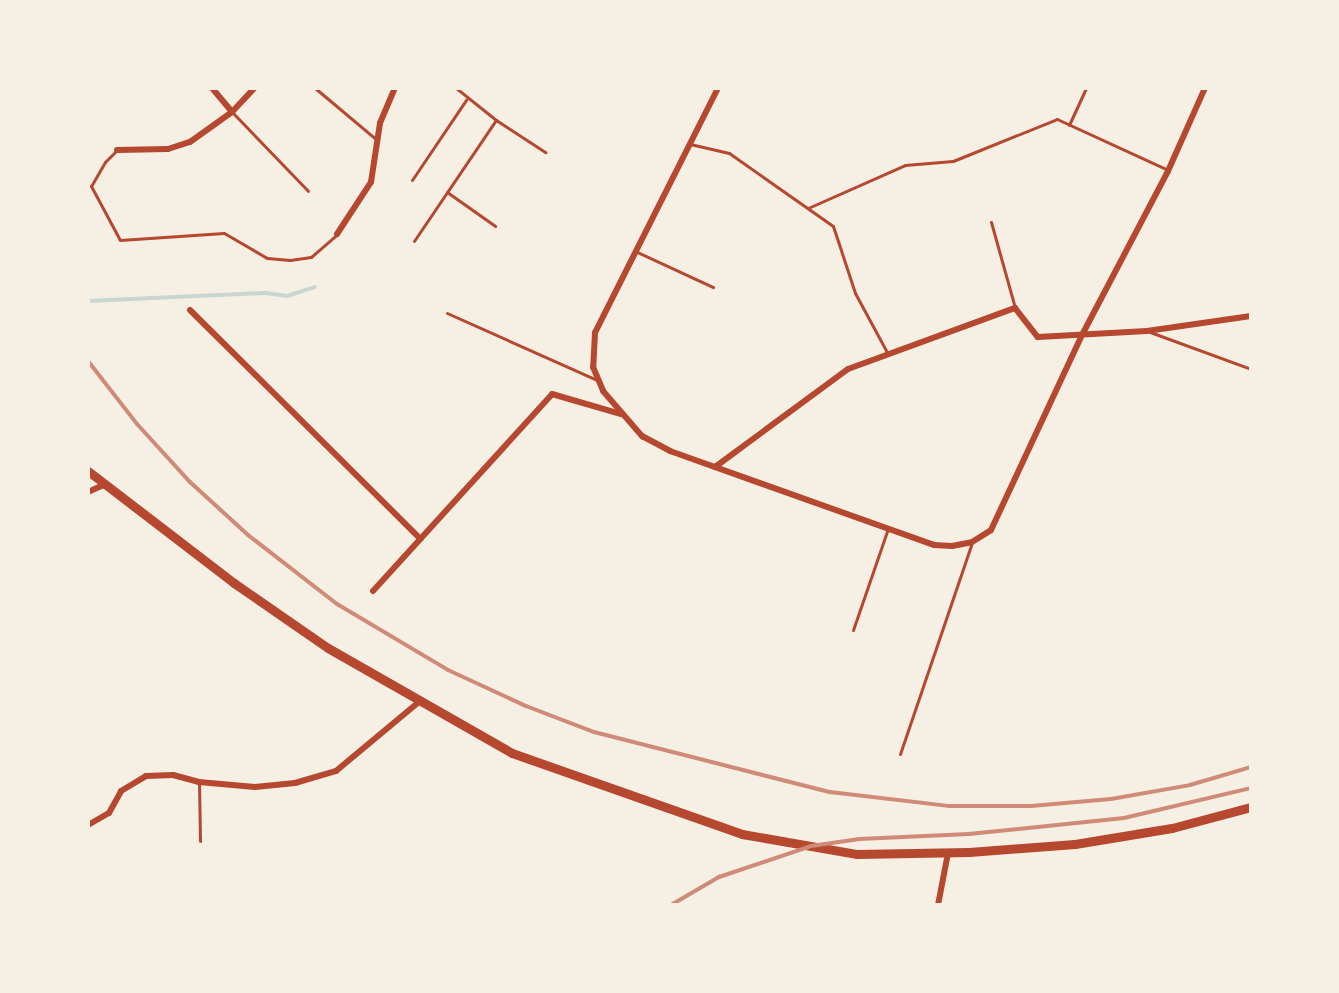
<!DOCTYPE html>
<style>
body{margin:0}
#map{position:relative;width:1339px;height:993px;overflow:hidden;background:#f6efe4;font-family:"Work Sans",sans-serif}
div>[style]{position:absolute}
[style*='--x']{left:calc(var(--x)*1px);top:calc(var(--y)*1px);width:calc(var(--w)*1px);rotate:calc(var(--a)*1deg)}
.stream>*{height:4px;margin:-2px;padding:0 2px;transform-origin:2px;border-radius:2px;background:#c9d6d2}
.service>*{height:3px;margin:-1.5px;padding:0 1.5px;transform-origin:1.5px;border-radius:1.5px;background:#b5482f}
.minor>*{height:6px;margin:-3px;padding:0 3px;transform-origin:3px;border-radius:3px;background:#b5482f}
.secondary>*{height:9px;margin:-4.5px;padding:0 4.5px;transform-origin:4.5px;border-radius:4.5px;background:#b5482f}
.rail>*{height:4px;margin:-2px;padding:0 2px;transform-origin:2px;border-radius:2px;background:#cf8b77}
span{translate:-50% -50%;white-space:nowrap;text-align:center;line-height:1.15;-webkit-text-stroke:8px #f6efe4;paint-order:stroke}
.frame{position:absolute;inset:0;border:90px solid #f6efe4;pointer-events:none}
</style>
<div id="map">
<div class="stream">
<i style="--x:88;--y:301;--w:178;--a:-2.6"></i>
<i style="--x:266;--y:293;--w:21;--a:8"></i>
<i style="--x:287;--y:296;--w:29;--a:-18"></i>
</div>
<div class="service">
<i style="--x:315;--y:88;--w:81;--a:40"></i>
<i style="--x:233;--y:113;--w:108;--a:46.1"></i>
<i style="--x:496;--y:120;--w:59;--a:33.1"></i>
<i style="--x:1069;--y:125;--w:41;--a:-65.3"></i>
<i style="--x:690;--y:144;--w:40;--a:13"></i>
<i style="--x:729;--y:153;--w:127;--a:35.1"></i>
<i style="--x:833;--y:226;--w:71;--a:71.8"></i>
<i style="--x:855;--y:293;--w:69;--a:61.6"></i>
<i style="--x:117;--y:150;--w:17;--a:135"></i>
<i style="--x:105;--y:162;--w:28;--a:120"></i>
<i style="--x:91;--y:186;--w:61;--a:61.8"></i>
<i style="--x:120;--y:240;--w:104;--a:-3.9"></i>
<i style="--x:224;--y:233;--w:50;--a:30.2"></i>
<i style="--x:267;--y:258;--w:23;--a:5"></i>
<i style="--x:290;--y:260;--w:21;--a:-8"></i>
<i style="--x:311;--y:257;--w:35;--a:-41"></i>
<i style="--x:412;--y:180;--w:97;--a:-56"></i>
<i style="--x:447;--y:192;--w:59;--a:35.3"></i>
<i style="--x:808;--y:208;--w:106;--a:-23.9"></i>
<i style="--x:905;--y:165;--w:48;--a:-4.8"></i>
<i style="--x:953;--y:161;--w:112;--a:-22"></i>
<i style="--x:1057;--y:119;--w:122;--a:24.7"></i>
<i style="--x:991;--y:222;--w:89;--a:74.4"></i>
<i style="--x:414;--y:241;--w:146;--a:-55.9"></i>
<i style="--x:496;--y:120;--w:51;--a:-141.3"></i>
<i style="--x:635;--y:251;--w:86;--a:24.8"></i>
<i style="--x:447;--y:313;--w:164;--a:24.1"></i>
<i style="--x:1150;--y:332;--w:108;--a:20.1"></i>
<i style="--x:853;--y:630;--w:105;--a:-71"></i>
<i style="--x:900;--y:754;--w:221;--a:-71.2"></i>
<i style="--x:199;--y:782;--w:59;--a:89"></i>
</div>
<div class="minor">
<i style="--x:212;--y:88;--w:31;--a:50"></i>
<i style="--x:718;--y:88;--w:274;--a:116.7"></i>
<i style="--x:595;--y:333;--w:34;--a:93"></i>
<i style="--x:593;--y:367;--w:26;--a:67"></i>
<i style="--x:603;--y:391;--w:60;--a:49.1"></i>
<i style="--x:642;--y:436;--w:32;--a:28"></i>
<i style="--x:670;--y:451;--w:280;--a:19.6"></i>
<i style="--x:934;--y:545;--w:18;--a:3"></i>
<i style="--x:952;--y:546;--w:20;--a:-11"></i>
<i style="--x:972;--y:542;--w:22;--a:-32"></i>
<i style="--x:991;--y:530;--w:215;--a:-65"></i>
<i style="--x:1082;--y:335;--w:185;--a:-62.3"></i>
<i style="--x:1168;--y:171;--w:91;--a:-66"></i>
<i style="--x:117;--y:150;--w:51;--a:-1.1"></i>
<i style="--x:168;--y:149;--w:23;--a:-18"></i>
<i style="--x:190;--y:142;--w:52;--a:-35.5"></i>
<i style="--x:232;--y:112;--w:33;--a:-47"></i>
<i style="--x:337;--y:234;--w:62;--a:-56.8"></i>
<i style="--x:371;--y:182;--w:60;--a:-81.3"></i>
<i style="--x:380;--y:123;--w:38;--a:-67"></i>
<i style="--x:190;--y:310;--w:325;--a:44.8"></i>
<i style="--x:715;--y:467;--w:165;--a:-36.4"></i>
<i style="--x:848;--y:369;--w:178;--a:-20.1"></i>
<i style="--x:1015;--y:308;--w:37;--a:52"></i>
<i style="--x:1038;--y:337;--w:109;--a:-3.2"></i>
<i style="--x:1147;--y:331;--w:105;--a:-8.2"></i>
<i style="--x:88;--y:492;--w:17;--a:-24"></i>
<i style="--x:373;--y:591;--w:266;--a:-47.7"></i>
<i style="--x:552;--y:394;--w:72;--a:16.2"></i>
<i style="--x:88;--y:825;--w:24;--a:-30"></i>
<i style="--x:109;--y:813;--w:25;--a:-61"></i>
<i style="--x:121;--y:791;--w:29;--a:-31"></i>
<i style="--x:146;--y:776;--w:27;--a:-2"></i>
<i style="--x:173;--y:775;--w:27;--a:15"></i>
<i style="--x:199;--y:782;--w:56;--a:5.1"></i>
<i style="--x:255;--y:787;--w:40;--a:-5.7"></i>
<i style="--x:295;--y:783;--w:43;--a:-16.3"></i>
<i style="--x:336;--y:771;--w:109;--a:-39.8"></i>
<i style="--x:938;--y:905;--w:53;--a:-79.1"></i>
</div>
<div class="secondary">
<i style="--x:88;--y:471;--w:184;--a:37.5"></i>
<i style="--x:234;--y:583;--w:114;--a:34.7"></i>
<i style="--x:328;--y:648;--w:212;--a:29.7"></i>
<i style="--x:512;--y:753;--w:244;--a:19.4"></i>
<i style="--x:742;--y:834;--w:117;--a:9.9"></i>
<i style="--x:857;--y:854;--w:112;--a:-1"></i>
<i style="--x:969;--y:852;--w:106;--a:-4.3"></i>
<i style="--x:1075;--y:844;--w:98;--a:-9.4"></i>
<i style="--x:1172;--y:828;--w:82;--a:-14.9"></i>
</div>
<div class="rail">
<i style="--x:88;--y:361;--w:80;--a:52.1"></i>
<i style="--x:137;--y:424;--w:79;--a:47.6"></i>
<i style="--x:190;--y:482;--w:79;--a:42.4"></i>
<i style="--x:248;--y:535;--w:113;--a:37.8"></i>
<i style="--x:337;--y:604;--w:129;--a:30.7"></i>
<i style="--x:448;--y:670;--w:86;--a:24.8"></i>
<i style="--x:526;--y:706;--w:73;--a:20.9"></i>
<i style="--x:594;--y:732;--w:244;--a:14.3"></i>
<i style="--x:830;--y:792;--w:121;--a:6.7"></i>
<i style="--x:950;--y:806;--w:81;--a:0"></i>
<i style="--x:1031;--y:806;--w:80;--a:-5"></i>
<i style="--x:1111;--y:799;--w:80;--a:-10"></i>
<i style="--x:1190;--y:785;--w:64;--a:-16.4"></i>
<i style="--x:671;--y:905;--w:56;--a:-30.3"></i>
<i style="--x:719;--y:877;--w:97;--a:-18.6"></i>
<i style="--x:811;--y:846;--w:49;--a:-8.3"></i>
<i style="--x:859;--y:839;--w:110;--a:-2.6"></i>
<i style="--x:969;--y:834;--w:156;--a:-5.9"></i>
<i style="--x:1124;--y:818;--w:130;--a:-13.3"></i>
</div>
<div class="frame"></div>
</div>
